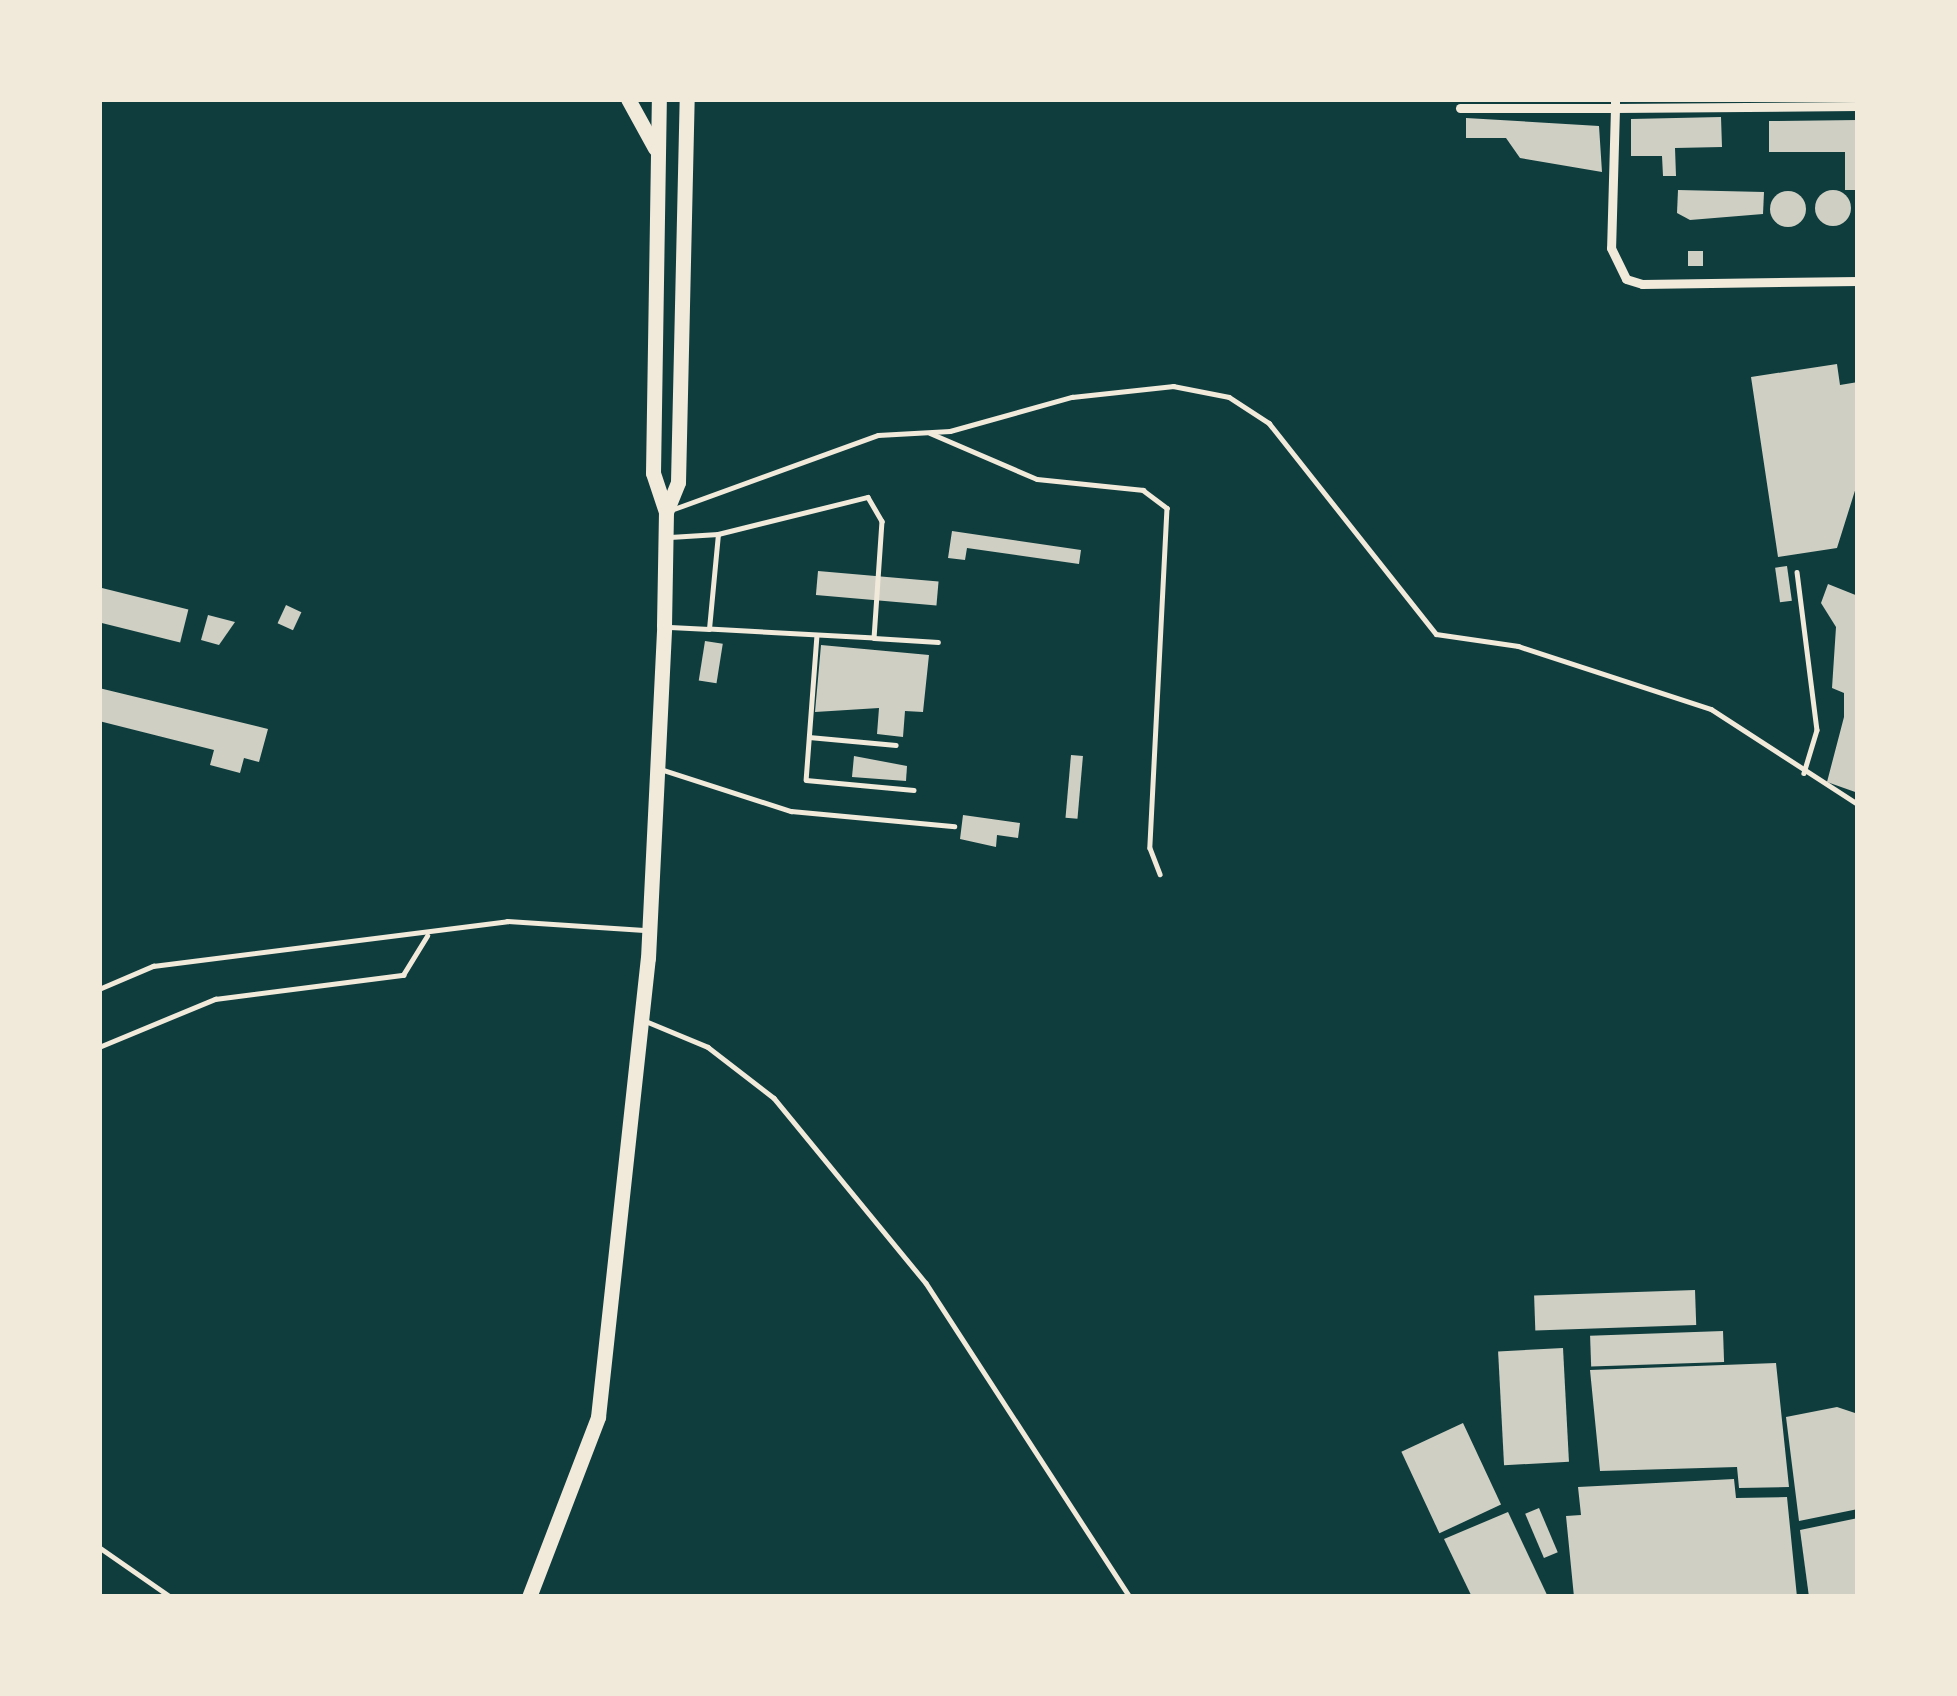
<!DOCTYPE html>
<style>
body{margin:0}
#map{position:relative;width:1957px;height:1696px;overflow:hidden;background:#0f3d3e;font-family:"Asap Condensed",sans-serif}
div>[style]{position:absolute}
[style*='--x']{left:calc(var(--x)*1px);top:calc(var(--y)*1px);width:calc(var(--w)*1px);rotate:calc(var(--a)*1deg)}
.building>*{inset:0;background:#cfcfc3;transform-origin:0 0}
.round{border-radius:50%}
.service>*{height:4.5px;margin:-2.25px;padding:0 2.25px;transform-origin:2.25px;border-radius:2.25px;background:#f1e9da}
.minor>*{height:9px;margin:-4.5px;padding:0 4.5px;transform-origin:4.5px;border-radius:4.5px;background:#f1e9da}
.primary>*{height:15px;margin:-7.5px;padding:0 7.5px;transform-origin:7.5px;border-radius:7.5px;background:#f1e9da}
span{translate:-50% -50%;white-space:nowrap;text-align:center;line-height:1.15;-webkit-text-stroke:12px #f1e9da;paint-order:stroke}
.frame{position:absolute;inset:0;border:102px solid #f1e9da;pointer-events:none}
</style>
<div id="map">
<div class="building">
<i style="clip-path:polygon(1721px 117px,1722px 147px,1675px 148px,1676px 176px,1663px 176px,1662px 156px,1631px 156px,1631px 119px)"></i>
<i style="clip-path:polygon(1466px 118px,1599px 126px,1602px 172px,1520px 158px,1506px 138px,1466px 138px)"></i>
<i style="clip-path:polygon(1858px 120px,1858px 190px,1845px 190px,1845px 152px,1769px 152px,1769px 121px)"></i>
<i class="round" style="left:1815px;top:190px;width:36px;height:36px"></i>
<i style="clip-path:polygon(1678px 190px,1764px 192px,1763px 214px,1690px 220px,1677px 213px)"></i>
<i class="round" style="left:1770px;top:191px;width:36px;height:36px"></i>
<i style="left:1688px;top:251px;width:15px;height:15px"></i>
<i style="clip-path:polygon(1837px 364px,1840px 385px,1858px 382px,1858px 481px,1837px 548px,1778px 557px,1751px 377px)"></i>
<i style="clip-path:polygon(952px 531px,1081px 550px,1079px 564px,967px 548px,965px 560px,948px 558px)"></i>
<i style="left:1787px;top:566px;width:35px;height:12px;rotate:82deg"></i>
<i style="left:818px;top:571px;width:121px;height:24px;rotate:5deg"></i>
<i style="clip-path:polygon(1828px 584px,1858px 596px,1858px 793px,1827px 782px,1844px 717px,1844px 693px,1832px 688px,1836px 627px,1821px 603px)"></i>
<i style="left:102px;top:588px;width:89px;height:34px;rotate:14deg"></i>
<i style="left:286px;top:605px;width:17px;height:20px;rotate:25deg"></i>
<i style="clip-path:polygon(208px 615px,235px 622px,219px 645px,201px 640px)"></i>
<i style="left:705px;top:641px;width:18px;height:40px;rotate:9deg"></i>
<i style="clip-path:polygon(821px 645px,929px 655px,923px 712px,905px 711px,903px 737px,877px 734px,879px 708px,815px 712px)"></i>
<i style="clip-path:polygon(99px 688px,268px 729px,259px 762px,244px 758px,240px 773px,210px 765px,214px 750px,99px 721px)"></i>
<i style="left:1071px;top:755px;width:12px;height:63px;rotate:5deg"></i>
<i style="clip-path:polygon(854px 756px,907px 766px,906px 781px,852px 777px)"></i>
<i style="clip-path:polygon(963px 815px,1020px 823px,1018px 838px,997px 835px,996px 847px,960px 839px)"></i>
<i style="left:1695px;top:1290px;width:35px;height:161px;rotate:88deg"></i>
<i style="left:1723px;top:1331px;width:31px;height:133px;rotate:88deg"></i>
<i style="left:1563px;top:1348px;width:114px;height:65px;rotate:87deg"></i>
<i style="clip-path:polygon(1776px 1363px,1789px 1487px,1739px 1488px,1737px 1467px,1600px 1471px,1590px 1370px)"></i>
<i style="clip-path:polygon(1837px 1407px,1858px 1414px,1858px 1509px,1799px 1521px,1786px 1417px)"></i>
<i style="left:1463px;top:1423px;width:90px;height:68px;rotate:65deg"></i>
<i style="clip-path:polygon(1734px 1479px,1736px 1498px,1787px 1497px,1797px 1597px,1574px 1597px,1566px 1516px,1581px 1515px,1578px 1487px)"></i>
<i style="left:1539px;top:1508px;width:48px;height:15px;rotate:67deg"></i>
<i style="clip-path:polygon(1508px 1512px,1548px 1597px,1472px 1597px,1444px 1539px)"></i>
<i style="clip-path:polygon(1858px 1518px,1858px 1597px,1809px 1597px,1800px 1530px)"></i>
</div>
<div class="service">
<i style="--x:930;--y:433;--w:116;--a:23.3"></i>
<i style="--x:1037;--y:479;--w:107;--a:5.9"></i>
<i style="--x:1143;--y:490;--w:30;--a:37"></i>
<i style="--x:1167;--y:508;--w:340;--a:92.9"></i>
<i style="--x:1150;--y:848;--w:28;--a:69"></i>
<i style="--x:671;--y:510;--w:220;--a:-19.9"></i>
<i style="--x:878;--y:435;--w:72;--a:-3.2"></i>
<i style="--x:950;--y:431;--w:127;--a:-15.6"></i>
<i style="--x:1072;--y:397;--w:102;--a:-6.2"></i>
<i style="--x:1173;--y:386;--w:57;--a:11.1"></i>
<i style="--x:1229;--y:397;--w:48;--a:33"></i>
<i style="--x:1269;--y:423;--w:269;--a:51.6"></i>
<i style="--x:1436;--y:634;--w:83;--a:8.3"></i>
<i style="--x:1518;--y:646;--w:203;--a:18.1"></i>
<i style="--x:1711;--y:709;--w:175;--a:32.9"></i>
<i style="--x:670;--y:537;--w:48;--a:-3.6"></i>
<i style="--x:1797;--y:572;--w:159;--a:82.8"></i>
<i style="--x:1817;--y:730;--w:45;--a:106.8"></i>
<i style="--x:670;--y:627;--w:39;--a:3"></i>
<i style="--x:709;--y:629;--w:95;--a:-84.6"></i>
<i style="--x:718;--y:534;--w:154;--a:-13.9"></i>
<i style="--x:868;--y:497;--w:28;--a:60"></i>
<i style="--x:882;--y:521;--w:117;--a:93.9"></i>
<i style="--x:874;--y:638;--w:165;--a:-176.9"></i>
<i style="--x:817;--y:635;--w:145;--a:94.3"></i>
<i style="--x:806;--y:780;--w:108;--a:5.3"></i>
<i style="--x:874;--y:638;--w:64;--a:3.6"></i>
<i style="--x:809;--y:737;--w:87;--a:5.3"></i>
<i style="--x:660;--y:769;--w:138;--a:17.8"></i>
<i style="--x:791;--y:811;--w:164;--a:5.3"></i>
<i style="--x:99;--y:989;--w:59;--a:-23.1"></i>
<i style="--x:153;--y:966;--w:357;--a:-7.2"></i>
<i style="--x:507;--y:921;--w:137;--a:3.8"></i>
<i style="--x:648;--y:1022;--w:65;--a:22.6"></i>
<i style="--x:708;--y:1047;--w:83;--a:37.7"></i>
<i style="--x:774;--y:1098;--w:239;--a:50.6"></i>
<i style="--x:926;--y:1283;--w:374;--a:57"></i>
<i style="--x:99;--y:1047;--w:126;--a:-22.5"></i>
<i style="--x:215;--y:999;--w:190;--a:-7.3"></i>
<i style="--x:403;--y:975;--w:46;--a:-58.4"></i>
<i style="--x:99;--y:1547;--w:88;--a:34.8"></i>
</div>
<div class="minor">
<i style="--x:1858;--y:106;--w:243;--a:179.5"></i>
<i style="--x:1615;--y:108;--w:140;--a:91.6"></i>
<i style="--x:1611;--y:248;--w:34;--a:64"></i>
<i style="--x:1626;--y:279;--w:17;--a:17"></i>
<i style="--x:1642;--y:284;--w:216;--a:-0.8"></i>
<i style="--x:1460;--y:108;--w:155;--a:0"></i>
<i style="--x:1615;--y:108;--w:9;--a:-90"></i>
</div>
<div class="primary">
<i style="--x:628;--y:99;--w:56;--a:61.1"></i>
<i style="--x:666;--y:512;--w:32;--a:-68"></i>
<i style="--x:678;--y:482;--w:383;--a:-88.7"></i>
<i style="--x:529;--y:1597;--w:193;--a:-69"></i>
<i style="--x:598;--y:1417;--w:462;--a:-83.8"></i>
<i style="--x:648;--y:958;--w:332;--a:-87.2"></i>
<i style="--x:664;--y:626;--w:114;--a:-89"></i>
<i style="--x:666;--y:512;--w:41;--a:-108.4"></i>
<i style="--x:653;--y:473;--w:374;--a:-89.1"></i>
</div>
<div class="frame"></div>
</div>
